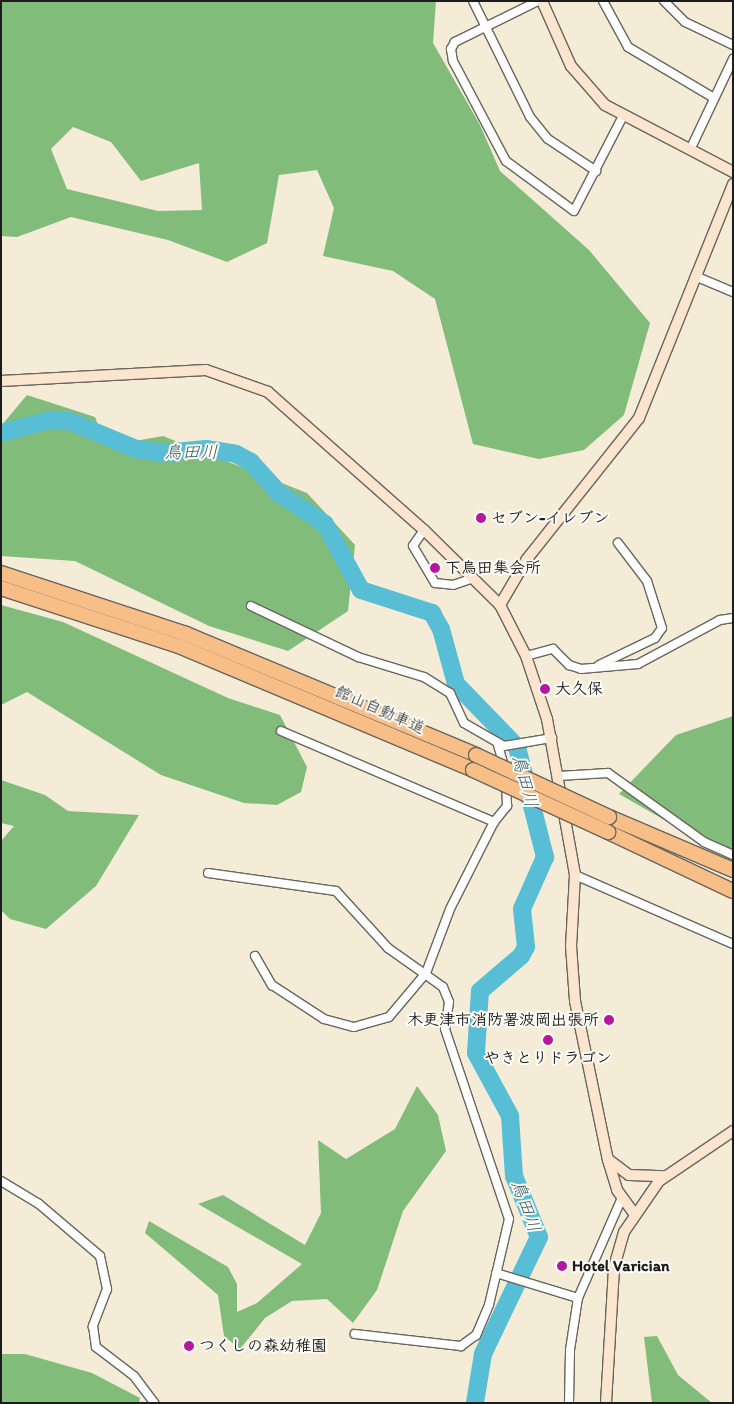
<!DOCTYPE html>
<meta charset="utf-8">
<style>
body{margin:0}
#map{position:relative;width:734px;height:1404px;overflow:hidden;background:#f5ecd7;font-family:Itim,"Klee One",sans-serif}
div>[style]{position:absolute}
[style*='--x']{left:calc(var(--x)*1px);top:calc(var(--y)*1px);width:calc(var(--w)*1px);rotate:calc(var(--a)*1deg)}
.forest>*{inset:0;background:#81bc7a}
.river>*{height:18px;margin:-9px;padding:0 9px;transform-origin:9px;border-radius:9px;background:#57bed5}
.roads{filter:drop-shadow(1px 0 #68655d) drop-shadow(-1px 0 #68655d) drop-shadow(0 1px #68655d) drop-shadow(0 -1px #68655d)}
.street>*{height:8px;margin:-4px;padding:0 4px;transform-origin:4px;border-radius:4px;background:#fff}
.secondary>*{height:10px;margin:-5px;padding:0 5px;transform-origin:5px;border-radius:5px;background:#fce5cf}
.highway>*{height:14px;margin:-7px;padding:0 7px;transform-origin:7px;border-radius:7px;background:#f7be87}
.bridges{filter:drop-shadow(1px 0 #68655d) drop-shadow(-1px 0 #68655d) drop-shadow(0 1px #68655d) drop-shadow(0 -1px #68655d)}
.highway-bridge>*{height:14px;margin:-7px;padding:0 7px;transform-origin:7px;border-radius:7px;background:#f7be87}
.dots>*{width:14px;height:14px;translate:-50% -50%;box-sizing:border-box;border:2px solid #fdfcf7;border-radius:50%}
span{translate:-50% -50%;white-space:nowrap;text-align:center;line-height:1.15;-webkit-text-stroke:4px #fdfcf7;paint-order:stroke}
.poi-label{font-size:16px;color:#1c1c1c;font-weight:700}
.left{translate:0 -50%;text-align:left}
.right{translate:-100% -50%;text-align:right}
.street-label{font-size:16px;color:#1c1c1c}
.water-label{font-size:18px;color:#345d66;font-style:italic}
.frame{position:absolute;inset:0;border:2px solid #1c1c1c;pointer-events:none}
</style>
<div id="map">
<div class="forest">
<i style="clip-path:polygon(evenodd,1px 1px,436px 1px,433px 43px,480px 125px,500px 171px,589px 250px,650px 323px,624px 415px,584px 450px,539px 459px,473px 444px,435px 299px,393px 271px,323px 256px,334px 208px,317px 170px,279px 175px,267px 243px,227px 262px,168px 240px,71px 217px,17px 237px,1px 236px,1px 1px,73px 127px,111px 142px,141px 181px,199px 163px,202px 210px,158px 211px,67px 189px,51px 149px,73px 127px)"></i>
<i style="clip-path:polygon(27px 395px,95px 417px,106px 446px,163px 436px,307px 493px,355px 545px,348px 611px,288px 651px,209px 626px,75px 561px,1px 556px,1px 426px)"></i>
<i style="clip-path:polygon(1px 605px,63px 622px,228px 698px,280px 715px,307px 767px,301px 792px,277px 805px,244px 803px,161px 775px,27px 692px,1px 705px)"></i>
<i style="clip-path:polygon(733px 716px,733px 859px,619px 794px,676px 735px)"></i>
<i style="clip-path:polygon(1px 780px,45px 795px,68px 811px,139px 815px,96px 886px,46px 929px,10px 919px,1px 910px,1px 841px,14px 826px,1px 823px)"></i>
<i style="clip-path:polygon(417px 1086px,438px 1115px,446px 1151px,403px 1211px,377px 1290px,353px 1323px,327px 1299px,292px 1301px,265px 1318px,240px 1349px,224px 1336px,218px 1295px,145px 1233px,149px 1221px,228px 1267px,237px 1284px,237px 1312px,257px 1303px,302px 1264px,198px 1204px,223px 1195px,305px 1245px,321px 1213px,318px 1140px,346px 1159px,395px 1129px)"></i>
<i style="clip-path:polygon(657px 1336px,678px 1375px,712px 1403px,652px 1403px,644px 1337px)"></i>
<i style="clip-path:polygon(1px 1354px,25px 1354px,92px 1373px,140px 1398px,139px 1403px,1px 1403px)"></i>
</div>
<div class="river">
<i style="--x:1;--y:433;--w:51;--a:-14.9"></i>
<i style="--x:50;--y:420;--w:19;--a:3"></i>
<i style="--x:69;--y:421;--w:73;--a:22.7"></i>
<i style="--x:136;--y:449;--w:29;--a:8"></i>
<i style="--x:165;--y:453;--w:41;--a:-5.6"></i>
<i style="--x:206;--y:449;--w:30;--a:9"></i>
<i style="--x:236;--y:454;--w:17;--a:28"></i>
<i style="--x:251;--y:462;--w:42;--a:47.9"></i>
<i style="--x:279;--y:493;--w:55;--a:34"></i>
<i style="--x:325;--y:524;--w:75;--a:61.4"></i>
<i style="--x:361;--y:590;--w:75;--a:17.9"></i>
<i style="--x:432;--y:613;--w:18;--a:61"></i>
<i style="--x:441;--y:629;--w:57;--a:74.7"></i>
<i style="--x:456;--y:684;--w:88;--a:45.9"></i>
<i style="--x:517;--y:747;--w:114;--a:75.7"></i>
<i style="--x:545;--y:857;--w:57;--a:113.9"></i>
<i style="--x:522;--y:909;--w:38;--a:84"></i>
<i style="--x:526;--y:947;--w:10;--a:119"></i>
<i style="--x:521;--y:956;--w:54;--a:139.5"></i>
<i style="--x:480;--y:991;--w:62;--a:93.7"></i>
<i style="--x:476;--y:1053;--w:72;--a:61.6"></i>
<i style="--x:510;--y:1116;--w:60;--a:86.2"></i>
<i style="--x:514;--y:1176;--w:66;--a:67.7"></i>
<i style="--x:539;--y:1237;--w:130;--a:115.6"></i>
<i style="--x:483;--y:1354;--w:50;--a:99.3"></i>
</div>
<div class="roads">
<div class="street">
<i style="--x:473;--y:1;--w:129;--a:63.8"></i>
<i style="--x:530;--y:117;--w:28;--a:51"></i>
<i style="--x:548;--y:139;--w:58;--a:33.7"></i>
<i style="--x:538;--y:1;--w:93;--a:153.7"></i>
<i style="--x:455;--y:42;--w:8;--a:120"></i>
<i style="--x:451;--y:49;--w:12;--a:81"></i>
<i style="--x:453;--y:61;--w:113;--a:62.1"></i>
<i style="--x:506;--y:161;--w:84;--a:36.3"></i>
<i style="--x:574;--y:211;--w:107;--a:-62.7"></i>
<i style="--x:603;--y:1;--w:52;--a:61.5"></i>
<i style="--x:628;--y:47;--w:100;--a:30.7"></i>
<i style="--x:664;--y:1;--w:30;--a:45"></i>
<i style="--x:685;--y:22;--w:53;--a:25.6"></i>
<i style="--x:690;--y:150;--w:101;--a:-64.7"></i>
<i style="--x:695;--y:276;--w:41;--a:22.8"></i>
<i style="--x:424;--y:530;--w:19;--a:125"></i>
<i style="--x:413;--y:546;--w:43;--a:59.3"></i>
<i style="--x:435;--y:583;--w:18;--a:6"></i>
<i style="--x:453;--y:585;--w:21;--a:-19"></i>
<i style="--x:251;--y:606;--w:119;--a:25.5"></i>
<i style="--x:358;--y:657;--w:69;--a:16.9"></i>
<i style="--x:424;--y:677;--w:31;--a:32"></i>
<i style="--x:450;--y:693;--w:33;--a:65"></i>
<i style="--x:464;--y:723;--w:46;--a:29.9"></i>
<i style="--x:504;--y:746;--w:49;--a:-9.5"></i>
<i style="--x:526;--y:656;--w:28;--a:-15"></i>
<i style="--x:553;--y:649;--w:23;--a:45"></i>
<i style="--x:569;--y:665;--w:13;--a:18"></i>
<i style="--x:581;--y:669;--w:57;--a:-5"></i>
<i style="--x:638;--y:664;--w:93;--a:-28.2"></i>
<i style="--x:720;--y:620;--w:13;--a:-9"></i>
<i style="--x:599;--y:665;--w:62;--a:-25.7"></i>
<i style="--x:655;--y:638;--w:12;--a:-55"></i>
<i style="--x:662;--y:628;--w:49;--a:-107.7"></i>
<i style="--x:647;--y:581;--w:48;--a:-127.3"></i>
<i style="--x:281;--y:731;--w:232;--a:23.1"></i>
<i style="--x:559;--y:776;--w:49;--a:-3.5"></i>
<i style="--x:608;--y:773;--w:118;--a:35.7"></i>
<i style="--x:704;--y:842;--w:32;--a:24"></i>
<i style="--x:208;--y:873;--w:129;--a:8"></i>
<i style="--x:336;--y:891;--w:77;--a:47.6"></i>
<i style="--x:388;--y:948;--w:67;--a:35.3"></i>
<i style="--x:443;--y:987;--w:16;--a:68"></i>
<i style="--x:449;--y:1002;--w:27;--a:98"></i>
<i style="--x:445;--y:1029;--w:200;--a:71.4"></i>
<i style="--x:509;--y:1219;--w:88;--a:103.1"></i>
<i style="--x:489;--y:1305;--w:33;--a:113"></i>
<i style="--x:476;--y:1335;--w:19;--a:144"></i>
<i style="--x:461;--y:1346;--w:107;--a:-173.5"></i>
<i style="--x:575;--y:875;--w:172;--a:23.6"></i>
<i style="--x:255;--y:956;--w:34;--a:60"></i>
<i style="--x:272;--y:985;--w:62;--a:33.2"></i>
<i style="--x:324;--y:1019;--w:31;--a:15"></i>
<i style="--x:354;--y:1027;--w:36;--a:-16"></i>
<i style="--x:389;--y:1017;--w:57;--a:-49.9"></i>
<i style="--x:426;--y:973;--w:68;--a:-69.4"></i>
<i style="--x:450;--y:909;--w:97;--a:-63.2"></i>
<i style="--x:494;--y:822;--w:21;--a:-51"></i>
<i style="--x:507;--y:806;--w:33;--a:-92"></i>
<i style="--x:506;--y:773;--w:32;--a:-106"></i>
<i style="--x:1;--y:1181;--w:44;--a:31.2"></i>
<i style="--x:39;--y:1204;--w:80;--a:40.4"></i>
<i style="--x:100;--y:1256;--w:34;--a:78"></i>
<i style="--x:107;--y:1289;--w:40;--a:111"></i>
<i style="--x:93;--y:1326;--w:21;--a:82"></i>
<i style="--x:96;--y:1347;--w:48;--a:37.3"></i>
<i style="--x:134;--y:1376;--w:34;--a:53"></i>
<i style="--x:496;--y:1273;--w:86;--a:17"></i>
<i style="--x:578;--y:1298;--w:109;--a:-66.3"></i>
<i style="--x:569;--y:1403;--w:53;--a:-88.9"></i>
<i style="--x:570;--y:1350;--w:53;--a:-81.3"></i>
</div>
<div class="secondary">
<i style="--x:542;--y:1;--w:71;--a:66"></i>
<i style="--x:571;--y:66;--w:52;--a:48.9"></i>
<i style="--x:605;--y:105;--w:144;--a:27.6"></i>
<i style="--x:1;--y:381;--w:205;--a:-3.1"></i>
<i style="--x:206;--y:370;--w:66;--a:19.5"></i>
<i style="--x:268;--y:392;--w:208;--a:41.5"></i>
<i style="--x:424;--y:530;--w:107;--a:44.6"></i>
<i style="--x:500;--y:605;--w:57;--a:63"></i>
<i style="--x:526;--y:656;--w:66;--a:71.6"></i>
<i style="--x:547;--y:719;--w:158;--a:79.8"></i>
<i style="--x:575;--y:875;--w:71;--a:93.2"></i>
<i style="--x:571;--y:946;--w:55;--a:85.8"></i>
<i style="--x:575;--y:1001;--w:162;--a:78.3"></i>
<i style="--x:608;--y:1160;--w:31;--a:73"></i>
<i style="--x:617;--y:1190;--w:29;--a:54"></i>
<i style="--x:500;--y:605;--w:53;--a:-59.6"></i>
<i style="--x:527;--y:559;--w:180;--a:-51.5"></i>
<i style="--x:639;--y:418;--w:252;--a:-68.1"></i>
<i style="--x:609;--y:1160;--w:25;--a:37"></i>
<i style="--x:629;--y:1175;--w:36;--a:2"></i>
<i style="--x:606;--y:1403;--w:136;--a:-86.6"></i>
<i style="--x:614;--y:1267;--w:36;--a:-74"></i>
<i style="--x:624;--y:1232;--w:62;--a:-55.5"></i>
<i style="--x:659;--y:1181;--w:89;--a:-34"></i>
</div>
<div class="highway">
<i style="--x:1;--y:573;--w:195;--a:18.2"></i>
<i style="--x:186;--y:634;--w:314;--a:22.6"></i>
<i style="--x:1;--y:588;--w:189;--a:18.1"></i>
<i style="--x:181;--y:647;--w:317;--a:22.8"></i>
<i style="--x:609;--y:817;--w:135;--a:23.1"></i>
<i style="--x:608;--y:832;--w:138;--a:25.3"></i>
</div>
</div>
<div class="bridges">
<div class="highway-bridge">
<i style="--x:476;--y:755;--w:147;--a:25"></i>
<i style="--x:473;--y:770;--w:149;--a:24.7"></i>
</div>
</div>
<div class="dots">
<i style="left:481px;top:518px;background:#b5179e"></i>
<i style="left:435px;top:568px;background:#b5179e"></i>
<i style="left:545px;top:689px;background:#b5179e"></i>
<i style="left:609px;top:1020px;background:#b5179e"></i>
<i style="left:548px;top:1040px;background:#b5179e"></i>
<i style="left:562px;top:1266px;background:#b5179e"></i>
<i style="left:189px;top:1346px;background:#b5179e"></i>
</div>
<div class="poi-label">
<span class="left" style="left:491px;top:518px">セブン-イレブン</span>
<span class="left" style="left:445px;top:568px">下烏田集会所</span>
<span class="left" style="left:555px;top:689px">大久保</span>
<span class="right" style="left:599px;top:1020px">木更津市消防署波岡出張所</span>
<span style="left:548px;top:1058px">やきとりドラゴン</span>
<span class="left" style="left:572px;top:1266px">Hotel Varician</span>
<span class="left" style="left:199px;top:1346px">つくしの森幼稚園</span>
</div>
<div class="street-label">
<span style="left:380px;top:710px;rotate:24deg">館山自動車道</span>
</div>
<div class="water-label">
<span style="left:191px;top:452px">鳥田川</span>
<span style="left:525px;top:781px;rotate:75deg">鳥田川</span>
<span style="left:526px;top:1206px;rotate:70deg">鳥田川</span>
</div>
<div class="frame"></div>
</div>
